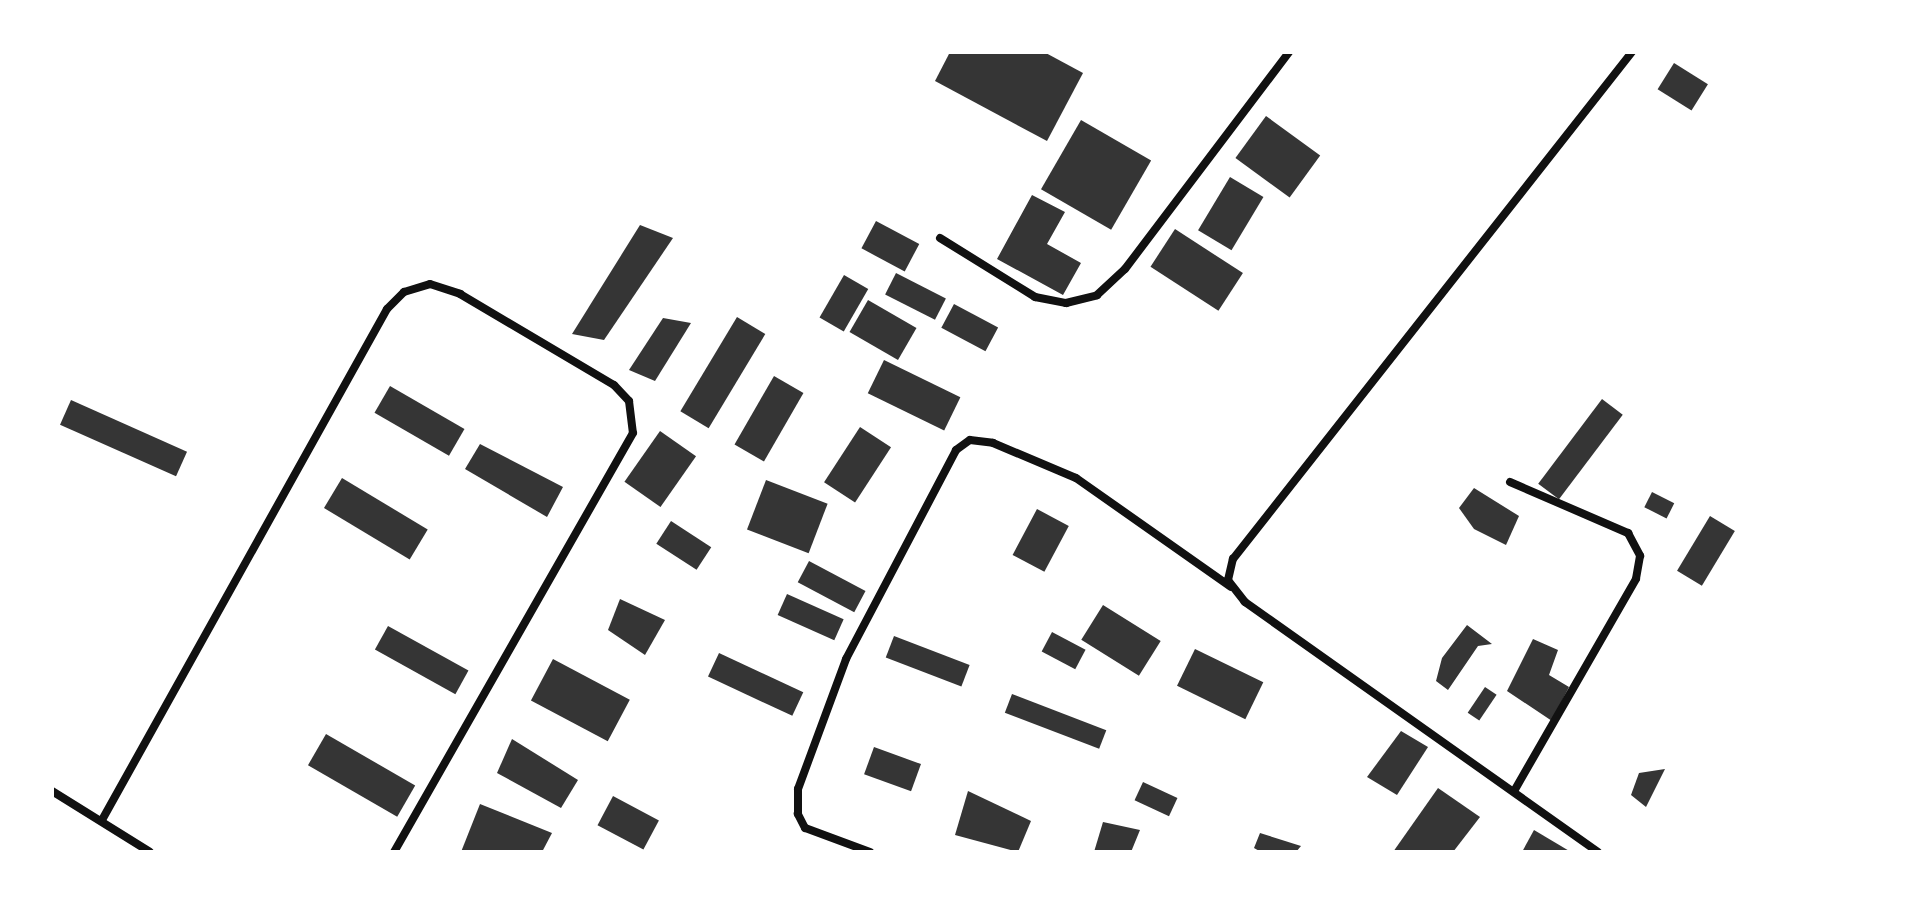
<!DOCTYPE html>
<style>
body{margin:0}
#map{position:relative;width:1908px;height:904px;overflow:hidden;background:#fff;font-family:Literata,serif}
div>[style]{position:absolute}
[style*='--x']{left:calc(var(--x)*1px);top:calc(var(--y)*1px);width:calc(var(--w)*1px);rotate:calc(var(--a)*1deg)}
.building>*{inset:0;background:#353535;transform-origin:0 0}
.minor>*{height:8px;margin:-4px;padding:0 4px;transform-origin:4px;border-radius:4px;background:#111}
span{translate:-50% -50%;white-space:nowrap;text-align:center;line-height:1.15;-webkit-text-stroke:7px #fff;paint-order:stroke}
.frame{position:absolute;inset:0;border:54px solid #fff;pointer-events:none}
</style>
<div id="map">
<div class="building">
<i style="clip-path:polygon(950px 52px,1044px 52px,1083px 73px,1047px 141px,935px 81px)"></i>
<i style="left:1674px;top:63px;width:40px;height:31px;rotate:32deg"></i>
<i style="left:1266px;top:116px;width:67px;height:52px;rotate:36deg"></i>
<i style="left:1081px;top:120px;width:81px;height:80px;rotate:30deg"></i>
<i style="left:1230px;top:177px;width:39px;height:62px;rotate:31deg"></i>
<i style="clip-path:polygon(1032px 195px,1065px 212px,1047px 244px,1081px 263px,1063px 295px,997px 259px)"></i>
<i style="left:876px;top:221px;width:49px;height:31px;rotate:28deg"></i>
<i style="clip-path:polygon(640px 225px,673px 238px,604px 340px,572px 334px)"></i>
<i style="left:1175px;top:229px;width:81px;height:45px;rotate:33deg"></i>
<i style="left:896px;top:273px;width:56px;height:24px;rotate:27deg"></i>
<i style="left:844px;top:275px;width:28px;height:49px;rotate:30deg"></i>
<i style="left:868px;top:300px;width:56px;height:37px;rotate:30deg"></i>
<i style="left:954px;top:304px;width:50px;height:27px;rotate:28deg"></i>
<i style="left:737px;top:317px;width:33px;height:110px;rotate:31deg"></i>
<i style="clip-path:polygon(663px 318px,691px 323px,655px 381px,629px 370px)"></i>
<i style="left:884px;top:360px;width:85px;height:37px;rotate:26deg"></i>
<i style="left:774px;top:376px;width:34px;height:79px;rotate:30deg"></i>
<i style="left:390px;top:386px;width:86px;height:31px;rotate:30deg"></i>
<i style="left:1602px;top:399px;width:26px;height:106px;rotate:37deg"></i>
<i style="left:71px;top:400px;width:127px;height:27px;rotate:24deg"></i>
<i style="left:860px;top:427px;width:37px;height:66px;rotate:33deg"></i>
<i style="left:660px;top:431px;width:44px;height:62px;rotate:35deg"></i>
<i style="clip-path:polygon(480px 444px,563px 487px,547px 517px,465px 469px)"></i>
<i style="left:342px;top:478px;width:100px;height:35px;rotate:31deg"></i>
<i style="left:766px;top:480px;width:66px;height:53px;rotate:21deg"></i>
<i style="clip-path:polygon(1474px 488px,1519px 516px,1506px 545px,1474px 529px,1459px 508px)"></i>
<i style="left:1652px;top:492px;width:25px;height:17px;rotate:27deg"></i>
<i style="left:1037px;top:509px;width:36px;height:52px;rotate:28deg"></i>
<i style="left:1710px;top:516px;width:29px;height:64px;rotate:31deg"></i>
<i style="left:671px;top:521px;width:48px;height:27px;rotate:33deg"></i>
<i style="left:809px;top:561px;width:64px;height:24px;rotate:28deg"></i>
<i style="left:787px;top:594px;width:62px;height:23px;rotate:24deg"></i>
<i style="clip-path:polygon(620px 599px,665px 620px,645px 655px,608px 630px)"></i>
<i style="left:1103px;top:605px;width:68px;height:41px;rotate:32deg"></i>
<i style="clip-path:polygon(1467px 625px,1492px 644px,1478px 646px,1448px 690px,1436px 681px,1442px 658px)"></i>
<i style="left:388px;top:626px;width:92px;height:27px;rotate:29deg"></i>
<i style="left:1052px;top:632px;width:38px;height:22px;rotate:28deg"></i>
<i style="left:894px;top:636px;width:81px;height:23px;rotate:21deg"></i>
<i style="clip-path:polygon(1533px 639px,1558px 650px,1549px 675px,1569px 687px,1552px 721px,1507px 691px)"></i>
<i style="left:1195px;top:649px;width:76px;height:41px;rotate:26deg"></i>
<i style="left:719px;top:653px;width:93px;height:26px;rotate:25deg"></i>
<i style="left:553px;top:659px;width:87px;height:47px;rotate:28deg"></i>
<i style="left:1485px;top:687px;width:14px;height:31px;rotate:34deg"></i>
<i style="left:1012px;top:694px;width:101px;height:20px;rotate:21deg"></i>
<i style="clip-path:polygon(1401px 731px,1428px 747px,1397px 795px,1367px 777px)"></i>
<i style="left:326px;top:734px;width:103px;height:36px;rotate:30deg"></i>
<i style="clip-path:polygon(512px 739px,578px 780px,561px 808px,497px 773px)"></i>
<i style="left:874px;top:747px;width:50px;height:29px;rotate:20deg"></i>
<i style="clip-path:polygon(1665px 769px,1646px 807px,1631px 795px,1639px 773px)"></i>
<i style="left:1143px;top:782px;width:38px;height:20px;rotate:25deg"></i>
<i style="clip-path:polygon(1438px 788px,1480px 817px,1453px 852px,1393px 852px)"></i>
<i style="clip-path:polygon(968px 791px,1031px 821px,1018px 852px,955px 835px)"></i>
<i style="left:613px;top:796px;width:52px;height:33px;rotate:28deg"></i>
<i style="clip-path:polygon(480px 804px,552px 833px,542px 852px,461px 852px)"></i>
<i style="clip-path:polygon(1103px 822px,1140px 830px,1131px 852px,1094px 852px)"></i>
<i style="clip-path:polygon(1534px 830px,1571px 852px,1522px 852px)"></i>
<i style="clip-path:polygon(1260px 833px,1301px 846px,1296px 852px,1261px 852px,1254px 848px)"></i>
</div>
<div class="minor">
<i style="--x:940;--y:238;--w:112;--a:31.8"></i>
<i style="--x:1035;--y:297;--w:32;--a:11"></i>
<i style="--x:1066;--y:303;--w:32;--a:-14"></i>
<i style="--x:1097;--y:295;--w:38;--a:-43"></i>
<i style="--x:1125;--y:269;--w:272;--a:-52.9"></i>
<i style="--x:1510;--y:482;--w:129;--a:23.4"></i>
<i style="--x:1628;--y:533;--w:26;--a:62"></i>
<i style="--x:1640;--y:556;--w:23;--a:100"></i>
<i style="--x:1636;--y:579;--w:245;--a:119.9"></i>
<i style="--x:52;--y:791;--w:115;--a:31.9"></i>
<i style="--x:102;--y:820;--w:585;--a:-60.85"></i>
<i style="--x:387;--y:309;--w:24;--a:-45"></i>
<i style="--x:404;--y:292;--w:27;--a:-17"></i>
<i style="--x:430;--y:284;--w:32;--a:18"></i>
<i style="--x:460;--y:294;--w:179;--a:30.6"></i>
<i style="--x:614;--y:385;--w:22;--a:47"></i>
<i style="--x:629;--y:401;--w:32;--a:83"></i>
<i style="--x:633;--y:433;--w:482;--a:119.7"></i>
<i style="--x:870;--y:852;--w:69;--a:-159.7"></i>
<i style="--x:805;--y:828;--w:16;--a:-117"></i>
<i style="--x:798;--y:814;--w:25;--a:-90"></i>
<i style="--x:798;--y:789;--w:139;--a:-69.7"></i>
<i style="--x:846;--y:659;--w:236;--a:-62.2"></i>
<i style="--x:956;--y:450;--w:17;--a:-36"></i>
<i style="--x:970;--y:440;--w:23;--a:7"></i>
<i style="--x:993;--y:443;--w:90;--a:22.9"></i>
<i style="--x:1076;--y:478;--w:189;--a:35.1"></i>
<i style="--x:1598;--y:852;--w:433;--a:-144.7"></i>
<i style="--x:1245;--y:602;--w:28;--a:-128"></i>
<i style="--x:1228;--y:580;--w:22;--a:-77"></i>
<i style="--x:1233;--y:559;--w:645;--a:-51.8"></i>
</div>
<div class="frame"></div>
</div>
